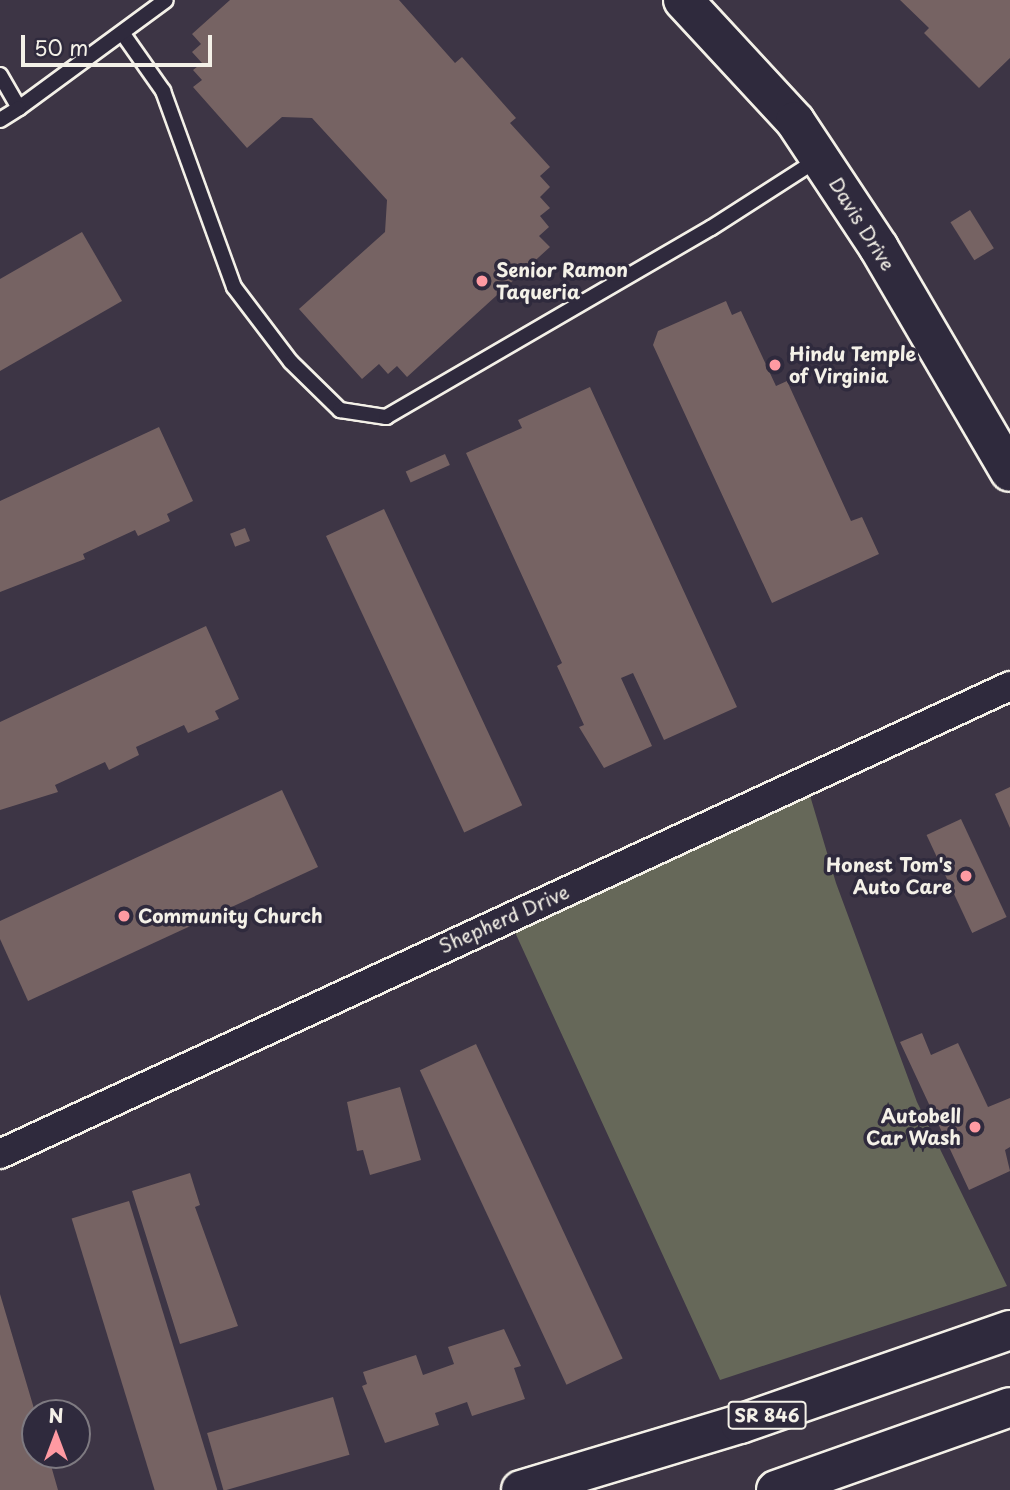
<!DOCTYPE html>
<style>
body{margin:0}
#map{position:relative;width:1010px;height:1490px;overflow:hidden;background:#3d3545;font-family:"Playpen Sans",sans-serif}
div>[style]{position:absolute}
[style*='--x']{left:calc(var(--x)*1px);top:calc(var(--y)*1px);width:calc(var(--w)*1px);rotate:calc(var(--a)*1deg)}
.green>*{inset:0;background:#666859}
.building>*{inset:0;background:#766363;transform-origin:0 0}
.roads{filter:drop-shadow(2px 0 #f4f1e8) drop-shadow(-2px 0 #f4f1e8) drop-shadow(0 2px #f4f1e8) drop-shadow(0 -2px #f4f1e8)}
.service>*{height:14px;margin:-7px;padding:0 7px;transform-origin:7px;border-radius:7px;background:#2f2a3d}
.minor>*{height:28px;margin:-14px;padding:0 14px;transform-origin:14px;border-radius:14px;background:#2f2a3d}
.secondary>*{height:38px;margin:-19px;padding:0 19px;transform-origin:19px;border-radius:19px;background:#2f2a3d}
.primary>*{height:38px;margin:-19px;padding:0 19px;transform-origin:19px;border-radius:19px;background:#2f2a3d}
.dots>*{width:19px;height:19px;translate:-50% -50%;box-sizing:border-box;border:4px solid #2f2a3d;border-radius:50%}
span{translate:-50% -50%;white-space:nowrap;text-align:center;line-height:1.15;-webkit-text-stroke:7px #2f2a3d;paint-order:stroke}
.shield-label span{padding:2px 5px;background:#2f2a3d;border:2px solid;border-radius:5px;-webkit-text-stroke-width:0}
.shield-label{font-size:18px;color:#f4f1e8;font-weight:700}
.street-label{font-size:19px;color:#f4f1e8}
.poi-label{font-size:19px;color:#f4f1e8;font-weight:700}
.left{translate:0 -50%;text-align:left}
.right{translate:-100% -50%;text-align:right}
.north{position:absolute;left:21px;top:1399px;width:70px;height:70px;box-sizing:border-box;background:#2f2a3d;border:2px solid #7e7a81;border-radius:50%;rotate:0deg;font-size:19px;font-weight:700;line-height:28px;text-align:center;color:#f4f1e8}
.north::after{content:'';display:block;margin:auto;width:24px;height:32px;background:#ff9aa2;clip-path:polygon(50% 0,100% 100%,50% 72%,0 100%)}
.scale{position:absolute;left:21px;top:35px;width:191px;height:32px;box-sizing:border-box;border:4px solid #f4f1e8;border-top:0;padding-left:9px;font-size:21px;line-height:24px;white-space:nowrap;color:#f4f1e8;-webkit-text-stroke:5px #2f2a3d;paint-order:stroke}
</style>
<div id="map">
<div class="green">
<i style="clip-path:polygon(806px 782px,836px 883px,917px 1102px,1007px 1286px,720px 1380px,508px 917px)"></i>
</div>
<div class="building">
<i style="clip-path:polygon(230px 0,399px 0,455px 63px,462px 57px,516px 118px,510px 123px,550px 167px,540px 176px,550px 187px,540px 197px,550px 208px,540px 216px,549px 227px,539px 236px,550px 247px,407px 377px,397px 366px,388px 374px,379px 364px,362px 379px,299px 309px,385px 232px,387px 200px,312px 118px,282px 117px,247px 148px,193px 87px,202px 80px,193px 70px,202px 63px,192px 52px,201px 44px,192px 34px)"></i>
<i style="clip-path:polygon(900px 0,1010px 0,1010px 58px,979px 88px,924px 33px,929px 28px)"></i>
<i style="left:970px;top:210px;width:45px;height:23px;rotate:58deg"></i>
<i style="clip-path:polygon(82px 232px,122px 301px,0 371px,0 279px)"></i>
<i style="clip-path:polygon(726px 301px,732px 315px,741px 311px,776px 386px,787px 381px,851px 521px,862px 517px,879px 554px,772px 603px,653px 345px,658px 331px)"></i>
<i style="clip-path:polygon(590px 387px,737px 707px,664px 740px,633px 673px,621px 678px,652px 746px,604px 768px,579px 727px,584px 725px,557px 666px,562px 663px,466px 453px,522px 428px,518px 420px)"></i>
<i style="clip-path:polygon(159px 427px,193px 501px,167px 514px,170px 521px,138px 536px,135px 530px,83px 554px,85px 559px,0 592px,0 501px)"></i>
<i style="left:445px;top:454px;width:12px;height:43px;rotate:66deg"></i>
<i style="left:384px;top:509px;width:327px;height:64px;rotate:65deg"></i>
<i style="left:245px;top:528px;width:14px;height:16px;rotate:69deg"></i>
<i style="clip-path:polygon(206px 626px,239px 699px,215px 711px,219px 719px,188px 733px,184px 725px,136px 747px,139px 755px,109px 770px,105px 762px,55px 785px,58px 792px,0 810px,0 722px)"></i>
<i style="clip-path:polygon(1010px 787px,1010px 828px,995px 794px)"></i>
<i style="clip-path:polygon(282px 790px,318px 867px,28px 1001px,0 939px,0 921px)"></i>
<i style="left:961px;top:819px;width:108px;height:38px;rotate:65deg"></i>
<i style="clip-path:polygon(922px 1033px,931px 1055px,958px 1043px,988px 1107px,1010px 1098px,1010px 1147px,1005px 1150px,1010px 1171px,969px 1190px,900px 1042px)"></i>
<i style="left:476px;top:1044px;width:347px;height:62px;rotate:65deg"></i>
<i style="clip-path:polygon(400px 1087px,421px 1160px,370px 1175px,363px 1150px,357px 1151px,347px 1102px)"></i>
<i style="clip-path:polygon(190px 1173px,200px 1205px,195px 1207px,238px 1326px,180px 1344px,132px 1191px)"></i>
<i style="left:129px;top:1201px;width:302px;height:60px;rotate:73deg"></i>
<i style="clip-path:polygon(0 1294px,35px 1412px,35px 1455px,48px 1455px,58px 1490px,0 1490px)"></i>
<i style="clip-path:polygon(504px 1329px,521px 1366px,514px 1368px,525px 1399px,472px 1416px,467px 1402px,435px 1413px,439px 1425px,385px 1443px,362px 1386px,367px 1384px,363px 1372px,416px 1355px,423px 1375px,454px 1364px,448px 1347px)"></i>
<i style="left:333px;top:1397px;width:60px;height:131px;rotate:74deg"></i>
</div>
<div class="roads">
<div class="service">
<i style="--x:123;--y:34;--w:70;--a:54.9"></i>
<i style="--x:163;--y:91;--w:208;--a:70.1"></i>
<i style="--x:234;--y:287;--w:94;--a:52.8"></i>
<i style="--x:291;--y:362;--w:69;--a:44.4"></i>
<i style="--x:340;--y:410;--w:47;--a:8.7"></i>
<i style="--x:386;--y:417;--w:376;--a:-30.2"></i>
<i style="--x:711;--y:228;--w:126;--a:-32.7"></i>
<i style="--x:0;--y:75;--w:38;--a:60"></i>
<i style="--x:19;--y:108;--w:182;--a:-36.3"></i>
<i style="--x:0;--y:120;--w:22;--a:-32"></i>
</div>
<div class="minor">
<i style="--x:0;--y:1154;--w:1113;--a:-24.86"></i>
</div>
<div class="secondary">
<i style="--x:683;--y:0;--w:165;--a:47.2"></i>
<i style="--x:795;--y:121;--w:152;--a:56.5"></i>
<i style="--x:879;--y:248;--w:259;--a:59.7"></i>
</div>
<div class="primary">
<i style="--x:521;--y:1490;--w:229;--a:-16.8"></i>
<i style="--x:740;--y:1424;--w:286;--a:-19.2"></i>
<i style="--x:776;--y:1490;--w:248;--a:-19.5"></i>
</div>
</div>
<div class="dots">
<i style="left:482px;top:281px;background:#ff9aa2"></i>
<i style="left:775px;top:365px;background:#ff9aa2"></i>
<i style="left:966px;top:876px;background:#ff9aa2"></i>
<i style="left:124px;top:916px;background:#ff9aa2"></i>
<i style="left:975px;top:1127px;background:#ff9aa2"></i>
</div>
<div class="shield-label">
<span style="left:767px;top:1415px">SR 846</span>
</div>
<div class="street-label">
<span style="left:862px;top:224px;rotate:58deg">Davis Drive</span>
<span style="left:504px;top:919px;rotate:-24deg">Shepherd Drive</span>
</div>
<div class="poi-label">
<span class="left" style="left:496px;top:281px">Senior Ramon<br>Taqueria</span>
<span class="left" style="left:789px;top:365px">Hindu Temple<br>of Virginia</span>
<span class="right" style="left:952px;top:876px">Honest Tom's<br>Auto Care</span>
<span class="left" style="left:138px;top:916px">Community Church</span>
<span class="right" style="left:961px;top:1127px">Autobell<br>Car Wash</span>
</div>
<div class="north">N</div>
<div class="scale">50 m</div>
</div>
